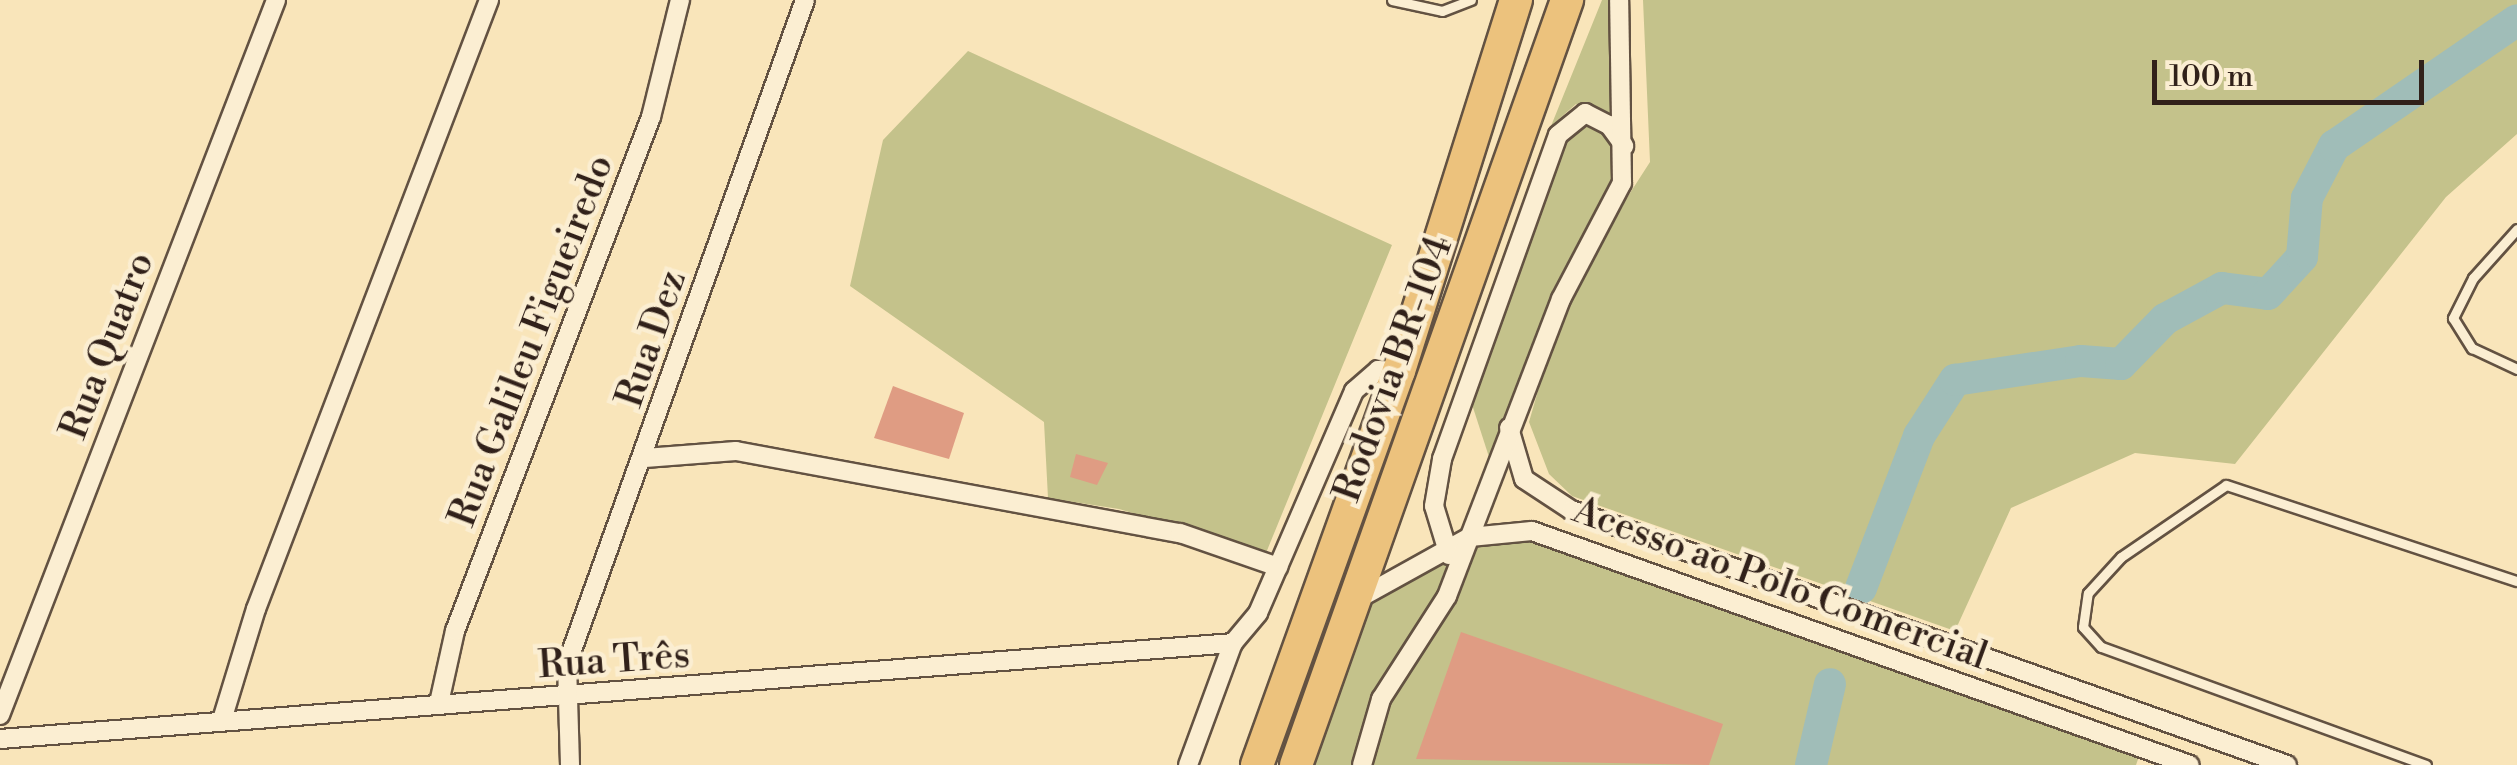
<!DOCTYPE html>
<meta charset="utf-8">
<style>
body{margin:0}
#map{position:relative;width:2517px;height:765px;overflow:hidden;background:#f9e5ba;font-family:"Libre Bodoni",serif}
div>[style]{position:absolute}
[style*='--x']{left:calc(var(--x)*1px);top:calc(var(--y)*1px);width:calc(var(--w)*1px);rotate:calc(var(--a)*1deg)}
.green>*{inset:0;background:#c4c28b}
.river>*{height:32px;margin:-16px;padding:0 16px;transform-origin:16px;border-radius:16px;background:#a0bdb8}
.building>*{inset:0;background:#df9c83}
.roads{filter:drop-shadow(2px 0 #635242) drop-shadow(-2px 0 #635242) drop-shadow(0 2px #635242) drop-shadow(0 -2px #635242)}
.lane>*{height:9px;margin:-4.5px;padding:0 4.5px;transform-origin:4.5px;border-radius:4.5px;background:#fbeed2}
.street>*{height:18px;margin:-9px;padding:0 9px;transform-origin:9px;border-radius:9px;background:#fbeed2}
.highway>*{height:32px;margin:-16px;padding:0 16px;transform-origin:16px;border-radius:16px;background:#ecc27d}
span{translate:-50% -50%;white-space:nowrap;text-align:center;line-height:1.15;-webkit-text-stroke:9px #fbeed2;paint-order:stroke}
.street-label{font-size:38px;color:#31211a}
.scale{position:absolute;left:2152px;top:60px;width:272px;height:45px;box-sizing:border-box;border:5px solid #31211a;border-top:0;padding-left:12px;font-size:30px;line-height:35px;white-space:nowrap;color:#31211a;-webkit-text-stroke:8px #fbeed2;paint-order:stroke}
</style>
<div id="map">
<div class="green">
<i style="clip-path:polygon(1602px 0,1613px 0,1620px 124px,1576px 104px,1551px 126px)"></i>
<i style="clip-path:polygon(1643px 0,2517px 0,2517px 134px,2446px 197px,2235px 464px,2135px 453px,2011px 508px,1955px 631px,1572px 496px,1549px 474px,1529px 422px,1544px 370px,1594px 249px,1650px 162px)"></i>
<i style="clip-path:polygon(968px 51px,1392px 245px,1266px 553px,1119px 509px,1048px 498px,1044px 422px,850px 286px,883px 140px)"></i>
<i style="clip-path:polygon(1580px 120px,1593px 121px,1619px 148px,1617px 172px,1489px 457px,1468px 392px,1565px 131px)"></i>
<i style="clip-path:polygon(1532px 535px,2142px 748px,2136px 765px,1304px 765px,1361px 607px,1450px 549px)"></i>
</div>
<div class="river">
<i style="--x:1861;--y:588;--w:163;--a:-69.1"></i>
<i style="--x:1919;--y:436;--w:67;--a:-57.3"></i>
<i style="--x:1955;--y:380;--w:127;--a:-8.6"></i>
<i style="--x:2081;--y:361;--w:40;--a:4.3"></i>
<i style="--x:2121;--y:364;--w:63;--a:-45.6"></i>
<i style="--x:2165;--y:319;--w:65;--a:-28.5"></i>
<i style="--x:2222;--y:288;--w:46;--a:7.4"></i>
<i style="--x:2268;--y:294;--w:50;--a:-47.4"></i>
<i style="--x:2302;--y:257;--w:59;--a:-85.2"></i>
<i style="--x:2307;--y:198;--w:59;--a:-62.6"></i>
<i style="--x:2334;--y:146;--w:222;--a:-34.5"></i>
<i style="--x:1811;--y:765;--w:83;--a:-76.8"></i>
</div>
<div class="building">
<i style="clip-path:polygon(893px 386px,964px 413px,949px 459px,874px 438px)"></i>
<i style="clip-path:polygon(1076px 454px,1108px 463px,1097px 485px,1070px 477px)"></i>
<i style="clip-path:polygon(1461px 632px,1723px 724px,1709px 765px,1416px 759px)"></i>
</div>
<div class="roads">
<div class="lane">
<i style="--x:1392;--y:0;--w:51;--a:12.4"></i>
<i style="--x:1442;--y:11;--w:31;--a:-21"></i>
<i style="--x:2517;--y:229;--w:66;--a:131.9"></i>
<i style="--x:2473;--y:278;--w:45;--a:116.6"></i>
<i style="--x:2453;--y:318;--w:36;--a:58"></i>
<i style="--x:2472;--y:348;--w:50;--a:25"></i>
<i style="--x:2426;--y:765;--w:346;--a:-160"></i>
<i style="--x:2101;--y:647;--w:27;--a:-132"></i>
<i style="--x:2083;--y:627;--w:34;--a:-82"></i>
<i style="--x:2088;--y:593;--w:49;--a:-47.5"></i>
<i style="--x:2121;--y:557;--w:127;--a:-34.4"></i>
<i style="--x:2226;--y:485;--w:306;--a:18.3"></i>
</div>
<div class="street">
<i style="--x:1509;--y:428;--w:53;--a:73.6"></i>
<i style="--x:1524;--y:479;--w:56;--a:33.4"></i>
<i style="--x:1571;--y:510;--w:760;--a:19.6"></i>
<i style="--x:645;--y:458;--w:91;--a:-4.4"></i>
<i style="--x:736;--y:451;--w:452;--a:10.5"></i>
<i style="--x:1180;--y:533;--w:104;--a:19.1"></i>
<i style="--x:1449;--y:555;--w:51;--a:-107"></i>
<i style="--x:1434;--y:506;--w:48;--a:-80.3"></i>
<i style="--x:1442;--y:459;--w:344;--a:-70.3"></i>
<i style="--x:1558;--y:135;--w:35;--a:-39"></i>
<i style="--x:1585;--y:113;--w:27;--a:27"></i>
<i style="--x:1609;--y:125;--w:26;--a:54"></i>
<i style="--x:1358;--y:599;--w:128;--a:-29"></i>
<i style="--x:1470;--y:537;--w:62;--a:-5.5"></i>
<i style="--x:1532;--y:531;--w:698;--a:19.58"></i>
<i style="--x:439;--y:703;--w:74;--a:-77.5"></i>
<i style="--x:455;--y:631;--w:550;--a:-69.13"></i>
<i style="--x:651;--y:117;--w:121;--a:-76.1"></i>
<i style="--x:0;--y:715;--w:766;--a:-68.89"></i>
<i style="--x:222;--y:720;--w:116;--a:-73"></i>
<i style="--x:256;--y:609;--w:652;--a:-69.06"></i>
<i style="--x:0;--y:739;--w:1237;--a:-4.45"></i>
<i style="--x:570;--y:765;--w:101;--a:-91.7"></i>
<i style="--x:567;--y:664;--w:705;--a:-70.28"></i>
<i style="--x:1188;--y:765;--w:130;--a:-69.8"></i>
<i style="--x:1233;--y:643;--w:39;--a:-50"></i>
<i style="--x:1258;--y:613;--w:242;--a:-66.6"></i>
<i style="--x:1354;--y:391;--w:32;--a:-41"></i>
<i style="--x:1378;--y:370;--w:21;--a:3"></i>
<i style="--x:1362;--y:765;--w:69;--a:-73.9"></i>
<i style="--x:1381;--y:699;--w:122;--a:-57.3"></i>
<i style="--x:1447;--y:596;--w:318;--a:-69"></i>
<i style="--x:1561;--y:299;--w:131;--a:-62.3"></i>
<i style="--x:1622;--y:183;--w:183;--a:-90.9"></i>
</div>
<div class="highway">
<i style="--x:1257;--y:765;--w:419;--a:-70.2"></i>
<i style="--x:1399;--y:371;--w:389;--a:-72.5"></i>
<i style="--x:1296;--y:765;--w:812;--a:-70.49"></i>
</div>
</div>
<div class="street-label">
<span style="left:652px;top:339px;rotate:-71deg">Rua Dez</span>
<span style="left:532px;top:341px;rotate:-69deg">Rua Galileu Figueiredo</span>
<span style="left:108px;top:346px;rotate:-69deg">Rua Quatro</span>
<span style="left:1394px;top:369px;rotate:-70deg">Rodovia BR-104</span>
<span style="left:1780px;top:584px;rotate:20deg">Acesso ao Polo Comercial</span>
<span style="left:614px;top:661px;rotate:-4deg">Rua Três</span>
</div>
<div class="scale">100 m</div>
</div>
